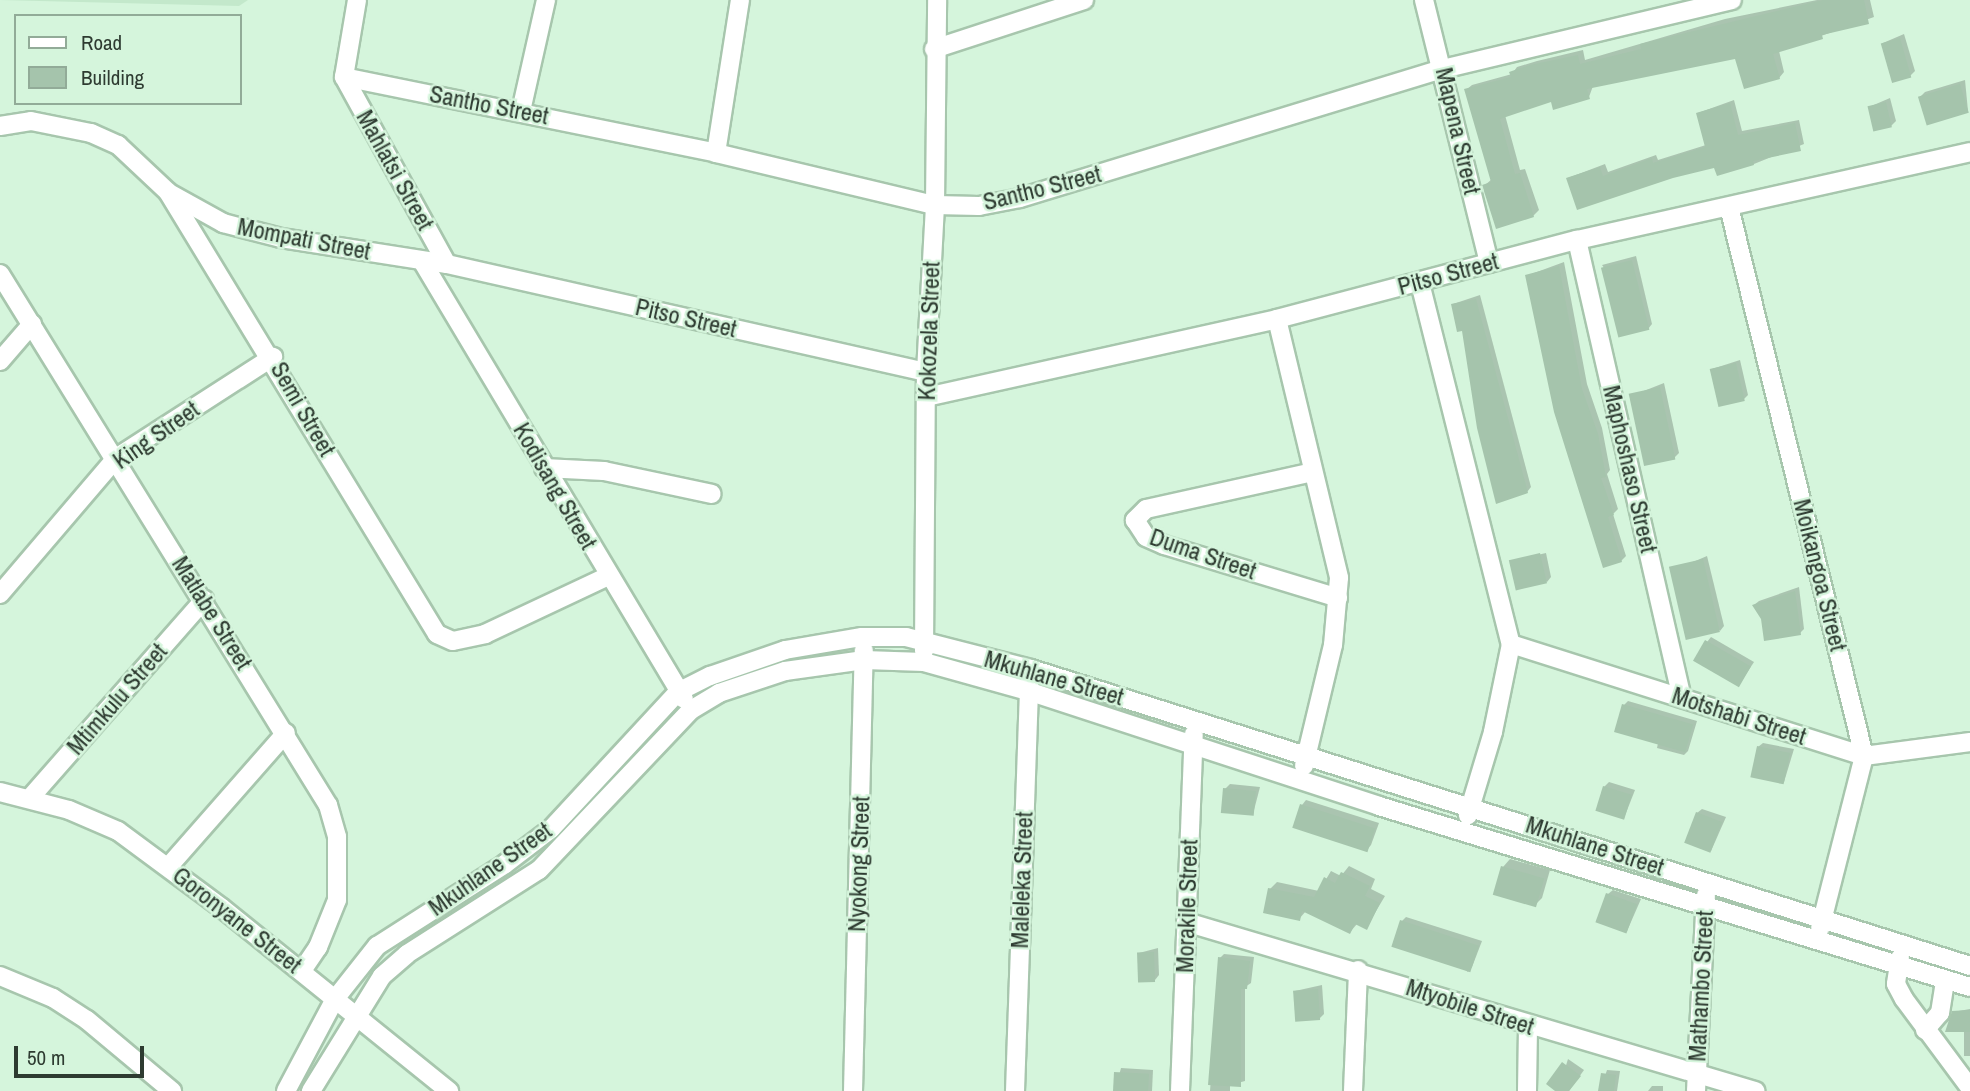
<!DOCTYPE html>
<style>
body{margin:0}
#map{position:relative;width:1970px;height:1091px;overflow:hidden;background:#d5f5dc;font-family:"Archivo Narrow",sans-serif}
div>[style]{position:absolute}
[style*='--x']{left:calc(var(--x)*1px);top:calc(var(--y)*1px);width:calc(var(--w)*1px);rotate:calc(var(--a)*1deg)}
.built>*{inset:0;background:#c3e8cb}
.shadow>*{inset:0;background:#0003}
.building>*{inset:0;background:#a5c4ac;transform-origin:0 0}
.roads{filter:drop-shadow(2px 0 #a7c6ad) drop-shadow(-2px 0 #a7c6ad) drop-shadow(0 2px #a7c6ad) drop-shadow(0 -2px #a7c6ad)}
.minor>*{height:18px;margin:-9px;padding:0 9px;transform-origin:9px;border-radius:9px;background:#fff}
span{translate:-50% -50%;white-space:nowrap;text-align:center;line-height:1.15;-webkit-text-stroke:5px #d5f5dc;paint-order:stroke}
.street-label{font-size:24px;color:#2e3b31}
.legend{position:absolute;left:14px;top:14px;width:228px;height:91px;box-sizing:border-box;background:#d5f5dc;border:2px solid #92ab98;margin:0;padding:9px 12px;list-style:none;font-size:21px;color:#2e3b31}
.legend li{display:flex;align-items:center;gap:14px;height:35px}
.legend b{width:35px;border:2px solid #92ab98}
.scale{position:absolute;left:14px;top:1046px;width:130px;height:32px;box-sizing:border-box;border:4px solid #2e3b31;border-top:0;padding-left:9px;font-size:21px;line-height:24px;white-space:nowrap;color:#2e3b31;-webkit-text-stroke:5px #d5f5dc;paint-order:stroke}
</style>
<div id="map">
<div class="built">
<i style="clip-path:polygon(0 0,248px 0,239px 6px)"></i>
</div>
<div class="shadow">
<i style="clip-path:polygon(1817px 0,1870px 0,1874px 17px,1779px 51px,1784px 72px,1779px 78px,1737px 57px,1593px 86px,1589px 97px,1552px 99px,1505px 115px,1520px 170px,1525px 169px,1539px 210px,1533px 216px,1484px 186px,1492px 179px,1466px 90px,1472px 85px,1512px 74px,1517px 67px,1537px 61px,1583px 50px,1585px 60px,1725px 19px)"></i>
<i style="clip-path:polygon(1904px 34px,1915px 71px,1910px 76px,1883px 43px)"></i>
<i style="clip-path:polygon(1965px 80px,1968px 111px,1920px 97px,1925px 92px)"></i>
<i style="clip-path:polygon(1890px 98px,1896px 121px,1891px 126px,1869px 107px)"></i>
<i style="clip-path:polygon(1734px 100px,1742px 131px,1799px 120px,1804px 144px,1754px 164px,1715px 166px,1672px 176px,1568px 178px,1605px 164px,1608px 172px,1656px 155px,1658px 160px,1706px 145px,1698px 113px)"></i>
<i style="clip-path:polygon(1636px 256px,1652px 324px,1648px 329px,1602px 265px)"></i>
<i style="clip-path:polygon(1564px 262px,1587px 384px,1602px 428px,1610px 470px,1607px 474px,1618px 509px,1613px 514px,1626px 556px,1621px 561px,1526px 276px)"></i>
<i style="clip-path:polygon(1480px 295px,1531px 487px,1527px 492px,1453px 304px)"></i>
<i style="clip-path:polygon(1740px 360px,1748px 395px,1744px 399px,1712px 369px)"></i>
<i style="clip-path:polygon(1664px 383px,1679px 453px,1674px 458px,1631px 396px)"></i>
<i style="clip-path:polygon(1546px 553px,1551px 577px,1547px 582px,1511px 561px)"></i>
<i style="clip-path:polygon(1707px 556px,1724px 626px,1720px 631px,1672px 571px)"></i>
<i style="clip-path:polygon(1799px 587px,1804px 629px,1800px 633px,1762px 618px,1754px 605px,1759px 601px)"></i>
<i style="clip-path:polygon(1711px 637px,1754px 662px,1739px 685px,1707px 642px)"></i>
<i style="clip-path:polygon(1628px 701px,1697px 721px,1688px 751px,1684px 755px,1657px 748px,1658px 743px,1624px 705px)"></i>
<i style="clip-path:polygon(1763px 743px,1794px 749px,1784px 782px,1758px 747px)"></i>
<i style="clip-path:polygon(1609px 782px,1635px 790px,1624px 818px,1604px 787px)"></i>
<i style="clip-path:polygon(1230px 784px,1260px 787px,1253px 814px,1225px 789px)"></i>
<i style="clip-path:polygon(1306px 800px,1379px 823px,1371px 845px,1367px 850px,1302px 805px)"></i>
<i style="clip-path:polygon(1702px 809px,1726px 817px,1711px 851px,1697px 813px)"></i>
<i style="clip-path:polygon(1510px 859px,1550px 870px,1542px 898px,1535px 905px,1503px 867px)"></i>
<i style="clip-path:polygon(1349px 866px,1375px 879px,1371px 889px,1385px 896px,1366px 928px,1357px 924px,1350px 932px,1306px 911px,1299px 919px,1270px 889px,1277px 882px,1319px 891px,1331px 871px,1341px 876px)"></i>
<i style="clip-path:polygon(1613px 890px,1641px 899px,1627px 931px,1608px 894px)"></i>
<i style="clip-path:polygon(1406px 917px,1482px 941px,1472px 967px,1468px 972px,1402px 921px)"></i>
<i style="clip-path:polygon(1158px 948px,1159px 975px,1155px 980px,1139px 953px)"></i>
<i style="clip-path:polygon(1224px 954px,1254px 957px,1251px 983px,1245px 987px,1245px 1081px,1230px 1085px,1230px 1091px,1210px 1091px,1220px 958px)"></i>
<i style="clip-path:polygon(1322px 985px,1324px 1014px,1320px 1018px,1295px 991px)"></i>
<i style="clip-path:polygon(1970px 1009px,1970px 1056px,1964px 1056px,1964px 1030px,1953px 1012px)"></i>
<i style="clip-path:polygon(1568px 1059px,1584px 1070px,1569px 1091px,1558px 1091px)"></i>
<i style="clip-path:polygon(1121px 1068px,1153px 1070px,1152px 1091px,1115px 1091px)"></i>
<i style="clip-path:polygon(1607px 1070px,1620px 1071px,1617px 1091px,1600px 1091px)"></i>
<i style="clip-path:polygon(1652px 1086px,1663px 1086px,1663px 1091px,1648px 1091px)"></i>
</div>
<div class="building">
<i style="clip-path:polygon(1823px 0,1864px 0,1869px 24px,1822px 35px,1823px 39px,1773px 54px,1780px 79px,1744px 89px,1735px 59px,1587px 89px,1590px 99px,1553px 110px,1551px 102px,1500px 119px,1515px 174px,1520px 173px,1534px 217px,1496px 229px,1482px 185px,1491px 182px,1464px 89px,1511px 77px,1509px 72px,1530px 65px,1578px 55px,1580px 64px,1641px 49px,1640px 44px)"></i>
<i style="left:1900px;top:38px;width:41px;height:20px;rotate:74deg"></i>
<i style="left:1960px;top:84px;width:30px;height:44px;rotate:73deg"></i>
<i style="left:1886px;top:102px;width:26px;height:19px;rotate:77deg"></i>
<i style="clip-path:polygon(1730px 103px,1738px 135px,1795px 123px,1801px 151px,1753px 161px,1754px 165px,1717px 176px,1714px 168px,1673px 178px,1577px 210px,1566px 178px,1600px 167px,1603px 176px,1652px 158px,1653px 163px,1705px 147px,1696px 113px)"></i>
<i style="left:1632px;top:260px;width:72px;height:32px;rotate:76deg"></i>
<i style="clip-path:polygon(1559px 266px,1582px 389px,1598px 434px,1606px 477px,1601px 478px,1614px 515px,1608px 517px,1622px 562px,1603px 568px,1554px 412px,1525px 275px)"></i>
<i style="clip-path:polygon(1476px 299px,1528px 493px,1496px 504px,1477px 428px,1462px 331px,1457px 332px,1451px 304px)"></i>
<i style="left:1736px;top:363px;width:39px;height:27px;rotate:77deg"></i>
<i style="left:1660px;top:387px;width:74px;height:32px;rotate:78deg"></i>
<i style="left:1540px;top:553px;width:31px;height:32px;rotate:77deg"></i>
<i style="left:1703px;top:559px;width:75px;height:35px;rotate:77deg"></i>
<i style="clip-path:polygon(1795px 591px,1801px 635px,1764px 641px,1761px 619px,1752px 605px)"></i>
<i style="left:1705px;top:640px;width:53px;height:24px;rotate:30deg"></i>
<i style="left:1622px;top:704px;width:74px;height:29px;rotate:16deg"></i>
<i style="left:1757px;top:746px;width:34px;height:32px;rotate:12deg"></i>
<i style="left:1603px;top:786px;width:30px;height:26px;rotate:17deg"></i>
<i style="left:1223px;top:788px;width:33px;height:25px;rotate:5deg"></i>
<i style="left:1300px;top:804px;width:79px;height:25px;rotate:18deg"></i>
<i style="left:1696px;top:812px;width:28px;height:33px;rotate:21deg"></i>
<i style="left:1501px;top:866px;width:45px;height:30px;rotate:16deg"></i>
<i style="clip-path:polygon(1341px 872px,1370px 886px,1365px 896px,1380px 903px,1367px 930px,1355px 924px,1350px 934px,1302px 911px,1300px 921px,1263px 913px,1268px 888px,1314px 897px,1324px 877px,1335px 883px)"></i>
<i style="left:1606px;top:893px;width:33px;height:31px;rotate:20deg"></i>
<i style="left:1400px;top:920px;width:83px;height:28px;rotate:18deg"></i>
<i style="left:1154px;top:952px;width:30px;height:17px;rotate:88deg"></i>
<i style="clip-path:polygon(1218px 957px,1250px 961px,1247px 989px,1241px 989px,1241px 1087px,1208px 1085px)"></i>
<i style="left:1318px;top:989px;width:31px;height:25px;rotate:86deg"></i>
<i style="clip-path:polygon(1970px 1010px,1970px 1032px,1945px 1032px,1952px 1011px)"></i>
<i style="clip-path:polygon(1562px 1062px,1581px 1076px,1569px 1091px,1555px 1091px,1546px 1084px)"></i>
<i style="left:1114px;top:1072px;width:35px;height:19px;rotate:3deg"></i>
<i style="clip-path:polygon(1601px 1073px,1616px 1075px,1614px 1091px,1598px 1091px)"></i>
</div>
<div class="roads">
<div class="minor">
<i style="--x:1424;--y:0;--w:271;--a:76.1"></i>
<i style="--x:934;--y:49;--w:158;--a:-18.1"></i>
<i style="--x:344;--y:77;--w:380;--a:11.5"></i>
<i style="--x:716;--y:153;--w:225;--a:13.4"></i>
<i style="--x:935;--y:205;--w:44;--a:1.3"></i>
<i style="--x:979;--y:206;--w:42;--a:-11"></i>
<i style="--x:1020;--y:198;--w:442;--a:-17"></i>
<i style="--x:1443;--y:69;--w:297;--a:-13.4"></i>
<i style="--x:344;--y:77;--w:213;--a:61.2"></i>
<i style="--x:344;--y:77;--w:78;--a:-80.4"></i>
<i style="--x:521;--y:111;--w:114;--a:-77.3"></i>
<i style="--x:0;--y:126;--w:31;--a:-9"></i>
<i style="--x:31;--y:121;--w:61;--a:11.3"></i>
<i style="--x:91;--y:133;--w:30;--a:24"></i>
<i style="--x:118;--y:145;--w:69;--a:43.2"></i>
<i style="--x:168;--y:192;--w:517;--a:58.68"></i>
<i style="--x:437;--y:634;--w:17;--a:24"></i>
<i style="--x:453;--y:641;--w:33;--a:-12"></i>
<i style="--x:485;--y:634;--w:136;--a:-25.2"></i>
<i style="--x:716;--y:153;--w:155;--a:-81.1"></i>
<i style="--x:171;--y:194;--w:60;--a:29.1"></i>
<i style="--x:223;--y:223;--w:60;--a:14.5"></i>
<i style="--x:281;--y:238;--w:168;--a:8.9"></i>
<i style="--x:447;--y:264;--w:491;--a:12.7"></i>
<i style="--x:1729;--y:207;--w:565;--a:76.18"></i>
<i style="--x:1864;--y:756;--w:178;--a:104.3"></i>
<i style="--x:1577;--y:240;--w:470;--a:77.1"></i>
<i style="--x:422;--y:261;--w:510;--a:59.11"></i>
<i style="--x:0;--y:274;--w:624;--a:58.3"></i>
<i style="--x:328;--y:805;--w:33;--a:74"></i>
<i style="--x:337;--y:837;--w:63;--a:90"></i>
<i style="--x:337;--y:900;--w:51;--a:112"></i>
<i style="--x:318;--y:947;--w:29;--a:124"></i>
<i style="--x:1420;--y:283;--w:372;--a:75.9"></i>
<i style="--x:1511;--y:644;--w:90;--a:101.6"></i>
<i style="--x:1493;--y:732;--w:87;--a:106.8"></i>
<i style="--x:1277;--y:319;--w:266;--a:76.5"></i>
<i style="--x:1339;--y:578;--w:67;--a:95.1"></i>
<i style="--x:1333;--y:645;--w:124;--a:103.5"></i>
<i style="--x:0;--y:361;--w:49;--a:-49.1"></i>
<i style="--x:926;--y:397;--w:360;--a:-12.5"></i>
<i style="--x:1277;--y:319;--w:310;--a:-14.8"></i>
<i style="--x:1577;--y:240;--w:403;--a:-12.6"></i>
<i style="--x:544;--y:468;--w:60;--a:2.9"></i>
<i style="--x:604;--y:471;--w:110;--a:12"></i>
<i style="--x:1313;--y:472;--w:171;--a:167.5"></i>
<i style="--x:1146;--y:509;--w:16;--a:135"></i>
<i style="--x:1135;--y:520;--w:20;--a:57"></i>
<i style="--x:1146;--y:537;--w:20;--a:24"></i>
<i style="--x:1164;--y:545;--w:182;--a:16.9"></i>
<i style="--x:0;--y:594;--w:179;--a:-49.5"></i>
<i style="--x:116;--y:458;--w:187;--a:-32.8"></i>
<i style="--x:1511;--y:644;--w:370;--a:17.6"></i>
<i style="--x:1864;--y:756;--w:107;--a:-7.5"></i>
<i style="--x:924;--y:651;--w:279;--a:-89.6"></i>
<i style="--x:926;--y:372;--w:167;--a:-86.9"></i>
<i style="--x:935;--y:205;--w:205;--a:-89.4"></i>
<i style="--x:0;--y:792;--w:71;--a:14.6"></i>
<i style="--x:69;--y:810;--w:53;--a:23.2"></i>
<i style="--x:118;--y:831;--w:129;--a:36.5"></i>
<i style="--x:222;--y:908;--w:292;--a:38.9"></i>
<i style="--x:30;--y:798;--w:264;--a:-48.7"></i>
<i style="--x:169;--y:866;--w:177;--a:-48.7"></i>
<i style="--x:1186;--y:922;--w:594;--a:16.54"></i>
<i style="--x:1900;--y:958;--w:26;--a:99"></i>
<i style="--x:1896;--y:984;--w:17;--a:62"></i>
<i style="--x:1904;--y:999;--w:111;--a:53.4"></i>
<i style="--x:0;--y:976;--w:57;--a:22.5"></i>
<i style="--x:53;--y:998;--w:40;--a:32.9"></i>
<i style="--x:87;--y:1020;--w:111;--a:39.9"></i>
<i style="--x:1925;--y:1030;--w:23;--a:-49"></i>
<i style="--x:1940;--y:1013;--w:32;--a:-81"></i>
<i style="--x:286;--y:1091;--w:104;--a:-62"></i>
<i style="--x:335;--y:999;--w:68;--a:-51.6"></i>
<i style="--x:377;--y:946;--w:152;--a:-32.6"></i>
<i style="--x:505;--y:864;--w:58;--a:-37.3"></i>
<i style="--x:551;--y:829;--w:187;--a:-47.2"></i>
<i style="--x:678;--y:692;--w:36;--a:-27"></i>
<i style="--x:710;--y:676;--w:79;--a:-19.1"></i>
<i style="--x:785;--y:650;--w:78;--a:-9.6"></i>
<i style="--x:862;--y:637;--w:44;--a:0"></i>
<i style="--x:906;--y:637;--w:129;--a:14.4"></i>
<i style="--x:1031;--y:669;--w:985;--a:17.55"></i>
<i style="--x:311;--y:1091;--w:135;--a:-58.3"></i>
<i style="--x:382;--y:976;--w:33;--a:-41"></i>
<i style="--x:407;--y:954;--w:156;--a:-32.5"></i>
<i style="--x:539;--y:870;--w:221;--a:-46.5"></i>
<i style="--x:691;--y:710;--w:33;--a:-31"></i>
<i style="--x:719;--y:693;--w:70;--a:-18.4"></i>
<i style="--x:785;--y:671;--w:80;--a:-7.9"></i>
<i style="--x:864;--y:660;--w:60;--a:1.9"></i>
<i style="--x:924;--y:662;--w:108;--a:15.6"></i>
<i style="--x:1028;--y:691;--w:369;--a:18.1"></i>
<i style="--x:1379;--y:806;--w:618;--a:17.03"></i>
<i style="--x:853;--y:1091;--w:441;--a:-88.6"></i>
<i style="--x:1015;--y:1091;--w:409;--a:-88"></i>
<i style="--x:1180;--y:1091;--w:357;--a:-87.8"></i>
<i style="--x:1353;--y:1091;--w:121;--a:-87.6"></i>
<i style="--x:1527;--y:1091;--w:63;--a:-89.1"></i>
<i style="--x:1696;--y:1091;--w:196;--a:-87.1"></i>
</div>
</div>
<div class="street-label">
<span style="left:489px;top:105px;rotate:11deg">Santho Street</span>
<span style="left:1458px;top:131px;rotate:77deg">Mapena Street</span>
<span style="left:395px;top:170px;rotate:61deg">Mahlatsi Street</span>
<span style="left:1042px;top:188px;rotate:-14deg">Santho Street</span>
<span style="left:304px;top:239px;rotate:11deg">Mompati Street</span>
<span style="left:1448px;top:274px;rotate:-15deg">Pitso Street</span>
<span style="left:686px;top:318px;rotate:13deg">Pitso Street</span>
<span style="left:929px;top:331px;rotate:-88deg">Kokozela Street</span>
<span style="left:303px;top:409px;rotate:60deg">Semi Street</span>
<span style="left:156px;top:435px;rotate:-35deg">King Street</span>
<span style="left:1630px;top:469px;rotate:77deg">Maphoshaso Street</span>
<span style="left:555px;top:486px;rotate:60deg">Kodisang Street</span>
<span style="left:1203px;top:554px;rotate:19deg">Duma Street</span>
<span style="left:1820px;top:575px;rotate:76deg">Moikangoa Street</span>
<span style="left:212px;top:613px;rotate:58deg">Matlabe Street</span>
<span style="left:1054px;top:678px;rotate:16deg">Mkuhlane Street</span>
<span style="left:117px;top:699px;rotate:-49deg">Mtimkulu Street</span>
<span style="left:1739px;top:716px;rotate:18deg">Motshabi Street</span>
<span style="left:1595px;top:846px;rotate:18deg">Mkuhlane Street</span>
<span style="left:859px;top:864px;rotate:-88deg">Nyokong Street</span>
<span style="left:490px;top:869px;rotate:-35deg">Mkuhlane Street</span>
<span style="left:1022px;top:880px;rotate:-88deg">Maleleka Street</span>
<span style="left:1187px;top:906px;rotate:-88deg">Morakile Street</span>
<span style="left:237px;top:920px;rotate:38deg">Goronyane Street</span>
<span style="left:1701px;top:986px;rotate:-87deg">Mathambo Street</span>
<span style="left:1470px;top:1007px;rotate:18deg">Mtyobile Street</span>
</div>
<ul class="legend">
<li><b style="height:9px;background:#fff"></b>Road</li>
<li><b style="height:19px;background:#a5c4ac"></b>Building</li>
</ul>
<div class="scale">50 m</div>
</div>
